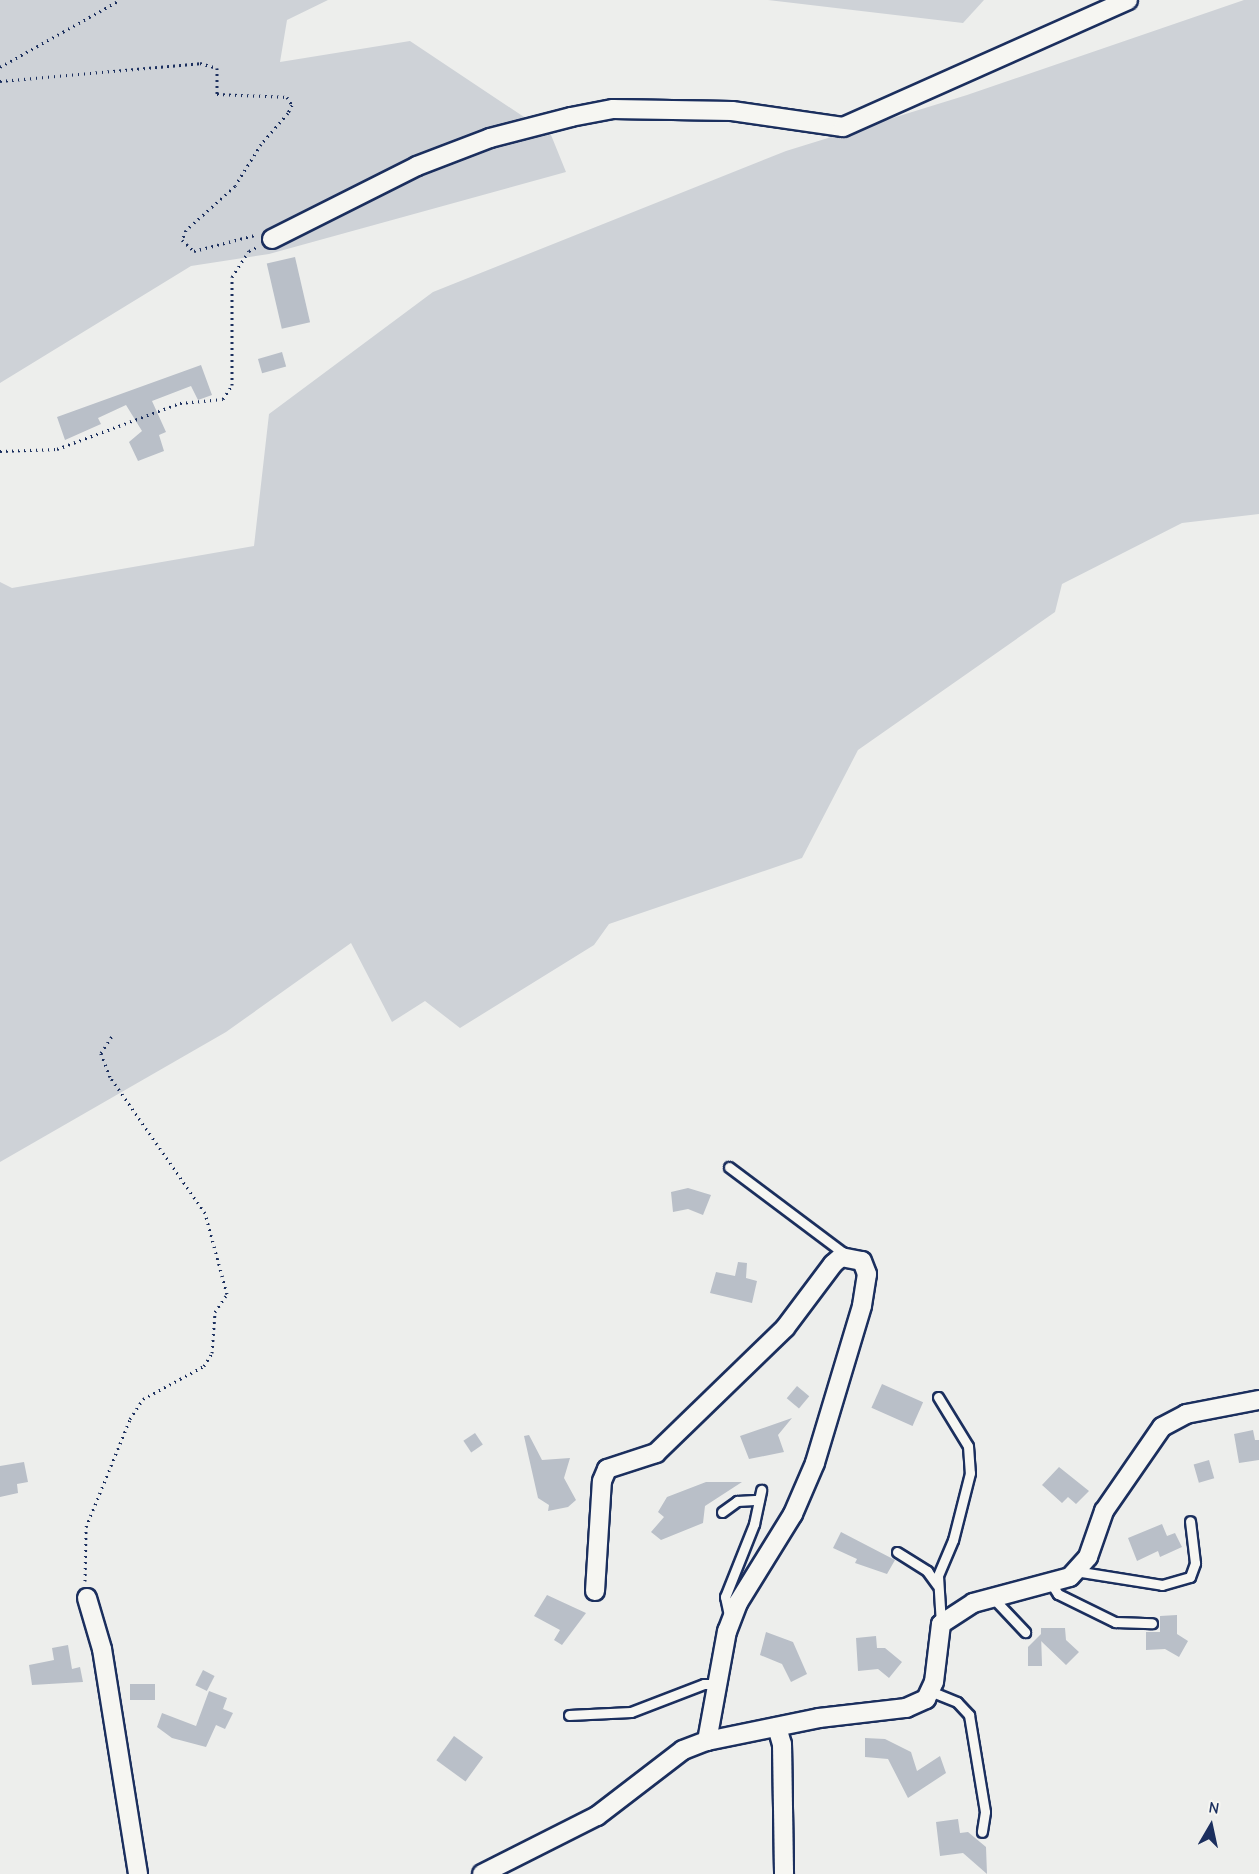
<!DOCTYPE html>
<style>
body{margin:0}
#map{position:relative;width:1259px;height:1874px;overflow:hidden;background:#edeeec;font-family:"Comic Neue",sans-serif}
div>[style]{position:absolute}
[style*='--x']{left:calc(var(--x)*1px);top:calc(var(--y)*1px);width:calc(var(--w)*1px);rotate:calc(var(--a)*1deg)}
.green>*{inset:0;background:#ced2d7}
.building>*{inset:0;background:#b9bfc8;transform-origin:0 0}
.path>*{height:3px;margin-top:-1.5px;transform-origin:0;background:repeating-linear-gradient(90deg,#1b2f5e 0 1.5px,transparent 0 6px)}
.roads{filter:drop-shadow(2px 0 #1b2f5e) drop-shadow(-2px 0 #1b2f5e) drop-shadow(0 2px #1b2f5e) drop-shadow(0 -2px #1b2f5e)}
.service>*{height:9px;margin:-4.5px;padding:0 4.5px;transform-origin:4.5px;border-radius:4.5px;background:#f6f6f2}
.minor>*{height:18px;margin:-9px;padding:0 9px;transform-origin:9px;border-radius:9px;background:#f6f6f2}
span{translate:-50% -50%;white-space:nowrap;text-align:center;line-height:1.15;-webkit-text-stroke:4.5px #f6f6f2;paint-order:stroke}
.north{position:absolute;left:1181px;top:1796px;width:60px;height:60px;-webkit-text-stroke:4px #f6f6f2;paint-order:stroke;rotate:9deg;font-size:16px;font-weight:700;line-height:24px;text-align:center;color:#1b2f5e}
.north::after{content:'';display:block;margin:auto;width:21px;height:27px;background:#1b2f5e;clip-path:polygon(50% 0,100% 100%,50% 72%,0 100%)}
</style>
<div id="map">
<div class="green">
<i style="clip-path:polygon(0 0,328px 0,287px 20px,280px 62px,410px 41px,551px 135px,566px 172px,269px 254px,191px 266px,0 383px)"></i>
<i style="clip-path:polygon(768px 0,984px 0,963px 23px)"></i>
<i style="clip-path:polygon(1244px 0,1259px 0,1259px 514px,1182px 523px,1062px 584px,1055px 612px,858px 750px,802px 858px,609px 924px,594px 945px,460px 1028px,425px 1001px,392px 1022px,351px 943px,226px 1032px,0 1162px,0 582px,12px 588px,254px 546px,269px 414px,433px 292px,786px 151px,967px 95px)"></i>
</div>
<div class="building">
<i style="left:295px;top:257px;width:67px;height:29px;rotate:77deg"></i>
<i style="left:282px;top:352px;width:15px;height:25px;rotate:74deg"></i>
<i style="clip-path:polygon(201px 365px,212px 395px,198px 400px,191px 386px,152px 401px,166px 432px,159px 435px,164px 451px,138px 461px,129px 442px,142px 431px,126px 405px,98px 418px,101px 424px,65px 440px,57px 417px)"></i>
<i style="clip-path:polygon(688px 1188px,711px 1195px,703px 1215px,688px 1209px,673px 1212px,671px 1192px)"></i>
<i style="clip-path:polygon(738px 1262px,747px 1263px,746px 1278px,757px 1281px,752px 1303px,710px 1293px,716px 1272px,735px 1276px)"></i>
<i style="left:882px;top:1384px;width:45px;height:26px;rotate:24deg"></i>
<i style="left:797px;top:1386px;width:16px;height:16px;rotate:40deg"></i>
<i style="clip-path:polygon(792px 1418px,778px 1435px,784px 1452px,749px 1459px,740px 1436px)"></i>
<i style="clip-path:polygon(1253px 1430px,1255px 1440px,1259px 1440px,1259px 1460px,1239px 1463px,1234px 1434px)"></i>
<i style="left:475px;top:1433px;width:14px;height:14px;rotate:56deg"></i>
<i style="clip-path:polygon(529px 1435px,542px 1460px,570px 1458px,564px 1478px,576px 1500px,568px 1507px,548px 1511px,549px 1505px,538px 1498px,524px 1436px)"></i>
<i style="left:1209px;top:1460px;width:19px;height:16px;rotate:74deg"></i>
<i style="clip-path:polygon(24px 1462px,28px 1482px,17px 1484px,18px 1493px,0 1497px,0 1466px)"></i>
<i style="clip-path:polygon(1059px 1467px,1089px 1491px,1076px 1504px,1068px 1497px,1062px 1503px,1042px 1485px)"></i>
<i style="clip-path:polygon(706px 1482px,742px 1482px,705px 1506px,703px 1523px,661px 1540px,651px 1532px,664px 1517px,658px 1512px,667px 1497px)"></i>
<i style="clip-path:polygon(1162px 1524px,1167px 1536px,1175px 1533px,1182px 1547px,1160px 1557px,1158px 1551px,1137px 1561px,1128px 1538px)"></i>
<i style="clip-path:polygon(841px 1532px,895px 1560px,887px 1574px,855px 1563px,857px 1559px,833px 1548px)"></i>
<i style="clip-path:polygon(547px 1595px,586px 1613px,562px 1645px,554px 1640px,560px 1630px,534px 1616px)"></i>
<i style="clip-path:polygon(1177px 1615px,1177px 1634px,1188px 1641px,1179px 1657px,1165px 1649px,1146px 1650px,1146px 1632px,1160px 1632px,1160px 1616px)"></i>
<i style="clip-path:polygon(1041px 1628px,1065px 1628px,1066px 1640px,1079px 1652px,1066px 1665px,1041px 1641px)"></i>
<i style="clip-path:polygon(766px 1632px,793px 1642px,807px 1674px,791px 1682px,782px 1664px,760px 1655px)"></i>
<i style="clip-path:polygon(1041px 1634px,1042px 1666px,1028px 1666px,1028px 1647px)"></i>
<i style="clip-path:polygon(876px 1636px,877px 1648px,885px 1648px,902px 1662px,889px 1678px,878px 1669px,858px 1671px,856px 1638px)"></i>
<i style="clip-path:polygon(68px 1645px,72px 1669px,80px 1667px,83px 1682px,32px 1685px,29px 1665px,54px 1660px,52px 1648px)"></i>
<i style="left:203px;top:1670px;width:13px;height:17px;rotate:27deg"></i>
<i style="left:130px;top:1684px;width:25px;height:16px"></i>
<i style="clip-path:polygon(209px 1691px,227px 1698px,223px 1709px,233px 1713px,225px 1729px,216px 1725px,206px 1747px,172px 1738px,157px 1727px,162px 1713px,196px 1726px)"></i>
<i style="left:454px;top:1736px;width:36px;height:30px;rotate:36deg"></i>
<i style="clip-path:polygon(865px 1738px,885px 1739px,911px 1752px,917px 1771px,940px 1756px,946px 1773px,908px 1798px,888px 1759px,865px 1757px)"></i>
<i style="clip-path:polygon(958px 1819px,960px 1833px,968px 1832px,986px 1847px,987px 1874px,963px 1853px,940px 1856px,936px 1822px)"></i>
</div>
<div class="path">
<i style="--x:0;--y:67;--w:137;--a:-29.2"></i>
<i style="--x:0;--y:81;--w:201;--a:-5.1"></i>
<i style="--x:200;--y:63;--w:18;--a:16"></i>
<i style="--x:217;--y:68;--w:26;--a:90"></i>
<i style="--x:217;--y:94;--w:70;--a:2.5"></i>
<i style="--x:287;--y:97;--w:9;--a:58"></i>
<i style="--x:292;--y:105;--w:9;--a:117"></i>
<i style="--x:288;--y:113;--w:41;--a:131.1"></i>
<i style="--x:261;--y:144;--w:49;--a:121.8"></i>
<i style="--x:235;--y:186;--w:66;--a:138.1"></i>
<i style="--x:186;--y:230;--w:11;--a:112"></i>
<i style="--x:182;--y:240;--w:16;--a:43"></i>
<i style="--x:194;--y:251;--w:63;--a:-14.7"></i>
<i style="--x:0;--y:451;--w:57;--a:-2"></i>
<i style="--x:57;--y:449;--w:131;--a:-20.5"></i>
<i style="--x:180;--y:403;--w:43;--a:-5.3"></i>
<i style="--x:223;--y:399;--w:17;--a:-57"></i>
<i style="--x:232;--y:385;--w:108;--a:-90"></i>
<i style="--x:232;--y:277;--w:31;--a:-57"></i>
<i style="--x:249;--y:251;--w:9;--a:-27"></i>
<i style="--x:85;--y:1581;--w:54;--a:-88.9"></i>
<i style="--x:86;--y:1527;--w:117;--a:-67.8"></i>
<i style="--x:130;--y:1419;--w:24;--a:-57"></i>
<i style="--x:143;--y:1399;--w:69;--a:-28.4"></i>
<i style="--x:204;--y:1366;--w:15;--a:-58"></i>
<i style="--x:212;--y:1353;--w:41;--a:-85.8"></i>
<i style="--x:215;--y:1312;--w:22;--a:-56"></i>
<i style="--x:227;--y:1294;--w:84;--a:-105.2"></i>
<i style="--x:205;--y:1213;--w:166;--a:-124.9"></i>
<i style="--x:110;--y:1077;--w:26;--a:-111"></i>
<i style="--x:101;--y:1053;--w:20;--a:-57"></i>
</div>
<div class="roads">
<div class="service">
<i style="--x:729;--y:1167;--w:146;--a:36.9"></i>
<i style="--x:938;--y:1397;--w:57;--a:58.5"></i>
<i style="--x:968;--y:1446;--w:27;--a:86"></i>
<i style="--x:970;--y:1473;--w:69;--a:104.2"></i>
<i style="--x:953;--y:1540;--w:39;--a:113"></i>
<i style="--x:938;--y:1576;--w:48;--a:86.4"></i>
<i style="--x:722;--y:1512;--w:19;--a:-36"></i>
<i style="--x:737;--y:1501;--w:22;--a:-3"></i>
<i style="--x:897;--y:1552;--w:36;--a:32"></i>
<i style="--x:927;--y:1571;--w:17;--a:54"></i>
<i style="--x:1075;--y:1571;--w:88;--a:9.1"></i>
<i style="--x:1162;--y:1585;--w:29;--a:-16"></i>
<i style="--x:1190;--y:1577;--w:15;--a:-70"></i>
<i style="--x:1195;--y:1563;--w:42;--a:-96.8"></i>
<i style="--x:1051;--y:1583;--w:13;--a:58"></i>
<i style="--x:1058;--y:1594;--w:64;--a:26.2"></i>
<i style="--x:1115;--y:1622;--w:37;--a:2"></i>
<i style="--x:993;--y:1598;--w:47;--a:46.7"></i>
<i style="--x:730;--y:1620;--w:24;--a:-102"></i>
<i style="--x:725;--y:1597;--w:79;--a:-68.3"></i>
<i style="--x:754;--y:1524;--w:35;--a:-78"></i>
<i style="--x:930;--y:1691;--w:29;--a:22"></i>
<i style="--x:957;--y:1702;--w:18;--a:47"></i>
<i style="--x:969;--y:1715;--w:98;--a:80.6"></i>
<i style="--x:985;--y:1812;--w:20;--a:99"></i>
<i style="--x:569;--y:1715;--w:62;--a:-2.8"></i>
<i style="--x:631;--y:1712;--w:78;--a:-21"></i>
<i style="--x:704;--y:1684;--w:15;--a:0"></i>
</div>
<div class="minor">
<i style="--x:272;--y:239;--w:162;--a:-26.7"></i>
<i style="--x:417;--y:166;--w:78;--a:-21"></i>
<i style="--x:490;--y:138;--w:84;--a:-14.5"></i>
<i style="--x:571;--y:117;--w:43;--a:-10.8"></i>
<i style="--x:613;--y:109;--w:119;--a:1"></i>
<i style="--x:732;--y:111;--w:112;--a:8.2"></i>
<i style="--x:843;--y:127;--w:312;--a:-24"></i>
<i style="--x:595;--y:1591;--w:110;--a:-86.4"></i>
<i style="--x:602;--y:1481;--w:13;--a:-67"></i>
<i style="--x:607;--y:1469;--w:52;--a:-18.1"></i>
<i style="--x:656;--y:1453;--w:180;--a:-44.1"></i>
<i style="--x:785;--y:1328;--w:80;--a:-53.1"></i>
<i style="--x:833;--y:1264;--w:11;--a:-41"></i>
<i style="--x:841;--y:1257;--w:21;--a:11"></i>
<i style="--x:862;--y:1261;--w:14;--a:69"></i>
<i style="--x:867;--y:1274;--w:32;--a:99"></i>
<i style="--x:862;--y:1306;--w:164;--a:106.7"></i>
<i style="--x:815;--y:1463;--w:56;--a:113.3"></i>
<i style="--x:793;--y:1514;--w:105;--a:121.7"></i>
<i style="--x:738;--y:1603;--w:30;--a:111"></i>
<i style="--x:727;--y:1631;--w:112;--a:100.3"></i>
<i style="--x:87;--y:1598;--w:53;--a:73.6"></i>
<i style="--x:102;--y:1649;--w:228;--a:80.9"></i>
<i style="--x:777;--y:1727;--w:18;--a:74"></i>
<i style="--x:782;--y:1744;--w:130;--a:89.1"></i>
<i style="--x:482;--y:1874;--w:129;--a:-26.8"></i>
<i style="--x:597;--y:1816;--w:108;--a:-37.5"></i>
<i style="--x:683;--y:1750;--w:26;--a:-21"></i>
<i style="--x:707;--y:1741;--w:114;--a:-11.6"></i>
<i style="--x:819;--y:1718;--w:88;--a:-6.6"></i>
<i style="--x:906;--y:1708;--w:22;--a:-24"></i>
<i style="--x:926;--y:1699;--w:19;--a:-65"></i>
<i style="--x:934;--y:1682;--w:58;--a:-83.1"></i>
<i style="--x:941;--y:1624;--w:38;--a:-33"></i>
<i style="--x:973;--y:1603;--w:100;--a:-15"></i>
<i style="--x:1070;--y:1577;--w:27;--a:-48"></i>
<i style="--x:1088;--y:1557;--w:49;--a:-70.8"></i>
<i style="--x:1104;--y:1511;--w:102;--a:-55.4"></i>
<i style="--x:1162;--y:1427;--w:27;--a:-28"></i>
<i style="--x:1186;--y:1414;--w:74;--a:-10.9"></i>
</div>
</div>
<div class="north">N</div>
</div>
